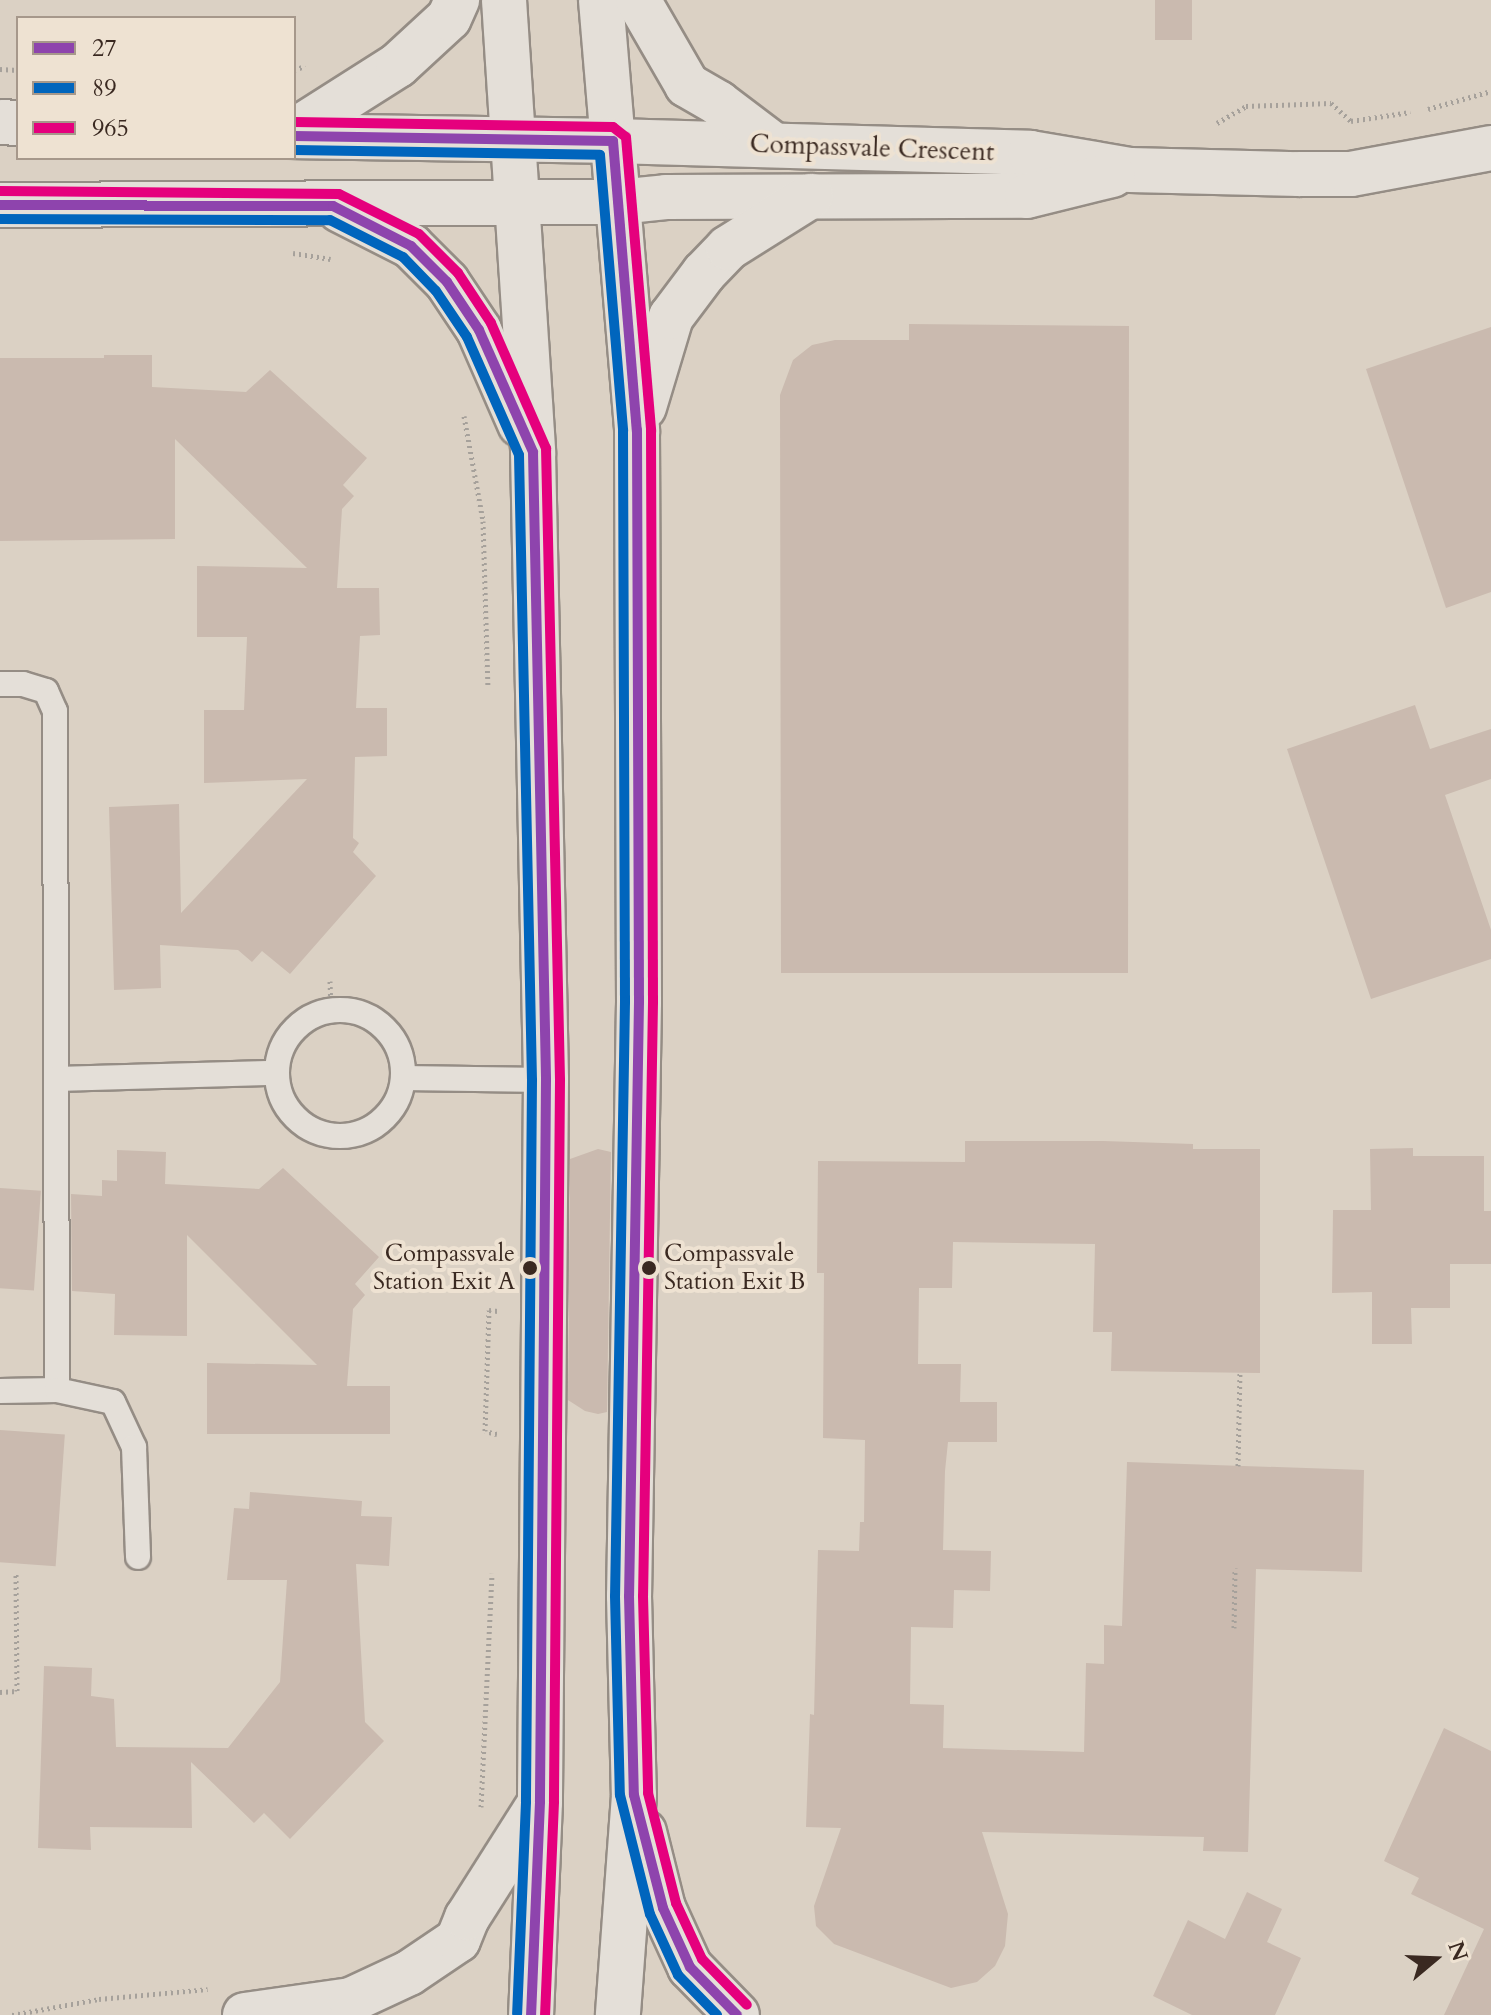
<!DOCTYPE html>
<style>
body{margin:0}
#map{position:relative;width:1491px;height:2015px;overflow:hidden;background:#dbd1c4;font-family:Cardo,serif}
div>[style]{position:absolute}
[style*='--x']{left:calc(var(--x)*1px);top:calc(var(--y)*1px);width:calc(var(--w)*1px);rotate:calc(var(--a)*1deg)}
.building>*{inset:0;background:#cabaaf;transform-origin:0 0}
.path>*{height:5px;margin-top:-2.5px;transform-origin:0;background:repeating-linear-gradient(90deg,#a6a19b 0 2px,transparent 0 6px)}
.roads{filter:drop-shadow(2px 0 #958d85) drop-shadow(-2px 0 #958d85) drop-shadow(0 2px #958d85) drop-shadow(0 -2px #958d85)}
.lane>*{height:24px;margin:-12px;padding:0 12px;transform-origin:12px;border-radius:12px;background:#e4dfd8}
.lane>.ring{margin:-12px;padding:0;box-sizing:content-box;background:none;border:24px solid #e4dfd8;border-radius:50%}
.street>*{height:44px;margin:-22px;padding:0 22px;transform-origin:22px;border-radius:22px;background:#e4dfd8}
.secondary>*{height:44px;margin:-22px;padding:0 22px;transform-origin:22px;border-radius:22px;background:#e4dfd8}
.bus-1>*{height:10px;margin:-5px;padding:0 5px;transform-origin:5px;border-radius:5px;background:#8e44ad}
.bus-2>*{height:10px;margin:-5px;padding:0 5px;transform-origin:5px;border-radius:5px;background:#0065bd}
.bus-3>*{height:10px;margin:-5px;padding:0 5px;transform-origin:5px;border-radius:5px;background:#e5007d}
.dots>*{width:22px;height:22px;translate:-50% -50%;box-sizing:border-box;border:4px solid #eee2d2;border-radius:50%}
span{translate:-50% -50%;white-space:nowrap;text-align:center;line-height:1.15;-webkit-text-stroke:8px #eee2d2;paint-order:stroke}
.bus-label{font-size:24px;color:#3a2921}
.right{translate:-100% -50%;text-align:right}
.left{translate:0 -50%;text-align:left}
.street-label{font-size:26px;color:#3a2921}
.legend{position:absolute;left:16px;top:16px;width:280px;height:144px;box-sizing:border-box;background:#eee2d2;border:2px solid #a6988b;margin:0;padding:10px 14px;list-style:none;font-size:24px;color:#3a2921}
.legend li{display:flex;align-items:center;gap:16px;height:40px}
.legend b{width:40px;border:2px solid #a6988b}
.north{position:absolute;left:1395px;top:1919px;width:80px;height:80px;-webkit-text-stroke:6px #eee2d2;paint-order:stroke;rotate:71deg;font-size:22px;font-weight:700;line-height:32px;text-align:center;color:#3a2921}
.north::after{content:'';display:block;margin:auto;width:28px;height:36px;background:#3a2921;clip-path:polygon(50% 0,100% 100%,50% 72%,0 100%)}
</style>
<div id="map">
<div class="building">
<i style="left:1155px;top:0;width:37px;height:40px"></i>
<i style="clip-path:polygon(909px 324px,1129px 326px,1128px 973px,781px 973px,780px 395px,793px 360px,812px 345px,835px 340px,909px 340px)"></i>
<i style="clip-path:polygon(1491px 327px,1491px 592px,1446px 608px,1366px 369px)"></i>
<i style="clip-path:polygon(104px 355px,152px 355px,152px 387px,246px 392px,270px 370px,367px 458px,343px 485px,354px 496px,342px 509px,337px 588px,379px 588px,380px 635px,360px 636px,356px 708px,387px 708px,387px 756px,355px 757px,353px 838px,359px 843px,353px 852px,376px 876px,290px 974px,262px 951px,252px 962px,238px 950px,160px 945px,161px 988px,114px 990px,109px 807px,179px 804px,181px 913px,307px 779px,204px 783px,204px 710px,244px 710px,247px 637px,197px 637px,197px 566px,307px 568px,175px 439px,175px 539px,0 541px,0 358px,104px 358px)"></i>
<i style="clip-path:polygon(1415px 705px,1430px 749px,1491px 729px,1491px 779px,1445px 795px,1491px 930px,1491px 959px,1371px 999px,1287px 749px)"></i>
<i style="clip-path:polygon(965px 1141px,1103px 1141px,1193px 1144px,1193px 1149px,1260px 1149px,1260px 1373px,1111px 1371px,1112px 1332px,1093px 1332px,1095px 1244px,953px 1242px,952px 1288px,919px 1288px,918px 1364px,961px 1364px,960px 1402px,997px 1402px,997px 1442px,948px 1442px,945px 1471px,943px 1550px,991px 1551px,990px 1591px,954px 1590px,953px 1628px,911px 1627px,910px 1704px,944px 1705px,943px 1748px,1084px 1752px,1086px 1663px,1104px 1664px,1104px 1625px,1122px 1626px,1127px 1462px,1364px 1470px,1362px 1572px,1256px 1569px,1248px 1852px,1203px 1851px,1204px 1837px,982px 1832px,1008px 1914px,1005px 1946px,995px 1966px,977px 1982px,951px 1988px,834px 1944px,816px 1926px,814px 1906px,841px 1828px,806px 1827px,810px 1714px,814px 1715px,818px 1550px,859px 1551px,860px 1522px,864px 1522px,865px 1440px,823px 1438px,824px 1273px,817px 1273px,818px 1161px,965px 1162px)"></i>
<i style="clip-path:polygon(1413px 1148px,1413px 1156px,1484px 1156px,1484px 1211px,1491px 1211px,1491px 1264px,1450px 1264px,1450px 1308px,1411px 1308px,1412px 1344px,1372px 1344px,1372px 1292px,1332px 1293px,1333px 1210px,1371px 1210px,1370px 1149px)"></i>
<i style="clip-path:polygon(598px 1149px,611px 1152px,607px 1412px,598px 1414px,585px 1411px,568px 1400px,570px 1159px)"></i>
<i style="clip-path:polygon(117px 1150px,166px 1152px,165px 1184px,259px 1189px,283px 1168px,379px 1257px,355px 1284px,365px 1295px,353px 1309px,347px 1386px,390px 1386px,390px 1434px,207px 1434px,207px 1363px,317px 1365px,187px 1235px,187px 1336px,114px 1335px,115px 1294px,72px 1291px,71px 1194px,102px 1196px,102px 1180px,117px 1181px)"></i>
<i style="left:0;top:1188px;width:41px;height:100px;rotate:4deg"></i>
<i style="left:0;top:1430px;width:65px;height:132px;rotate:4deg"></i>
<i style="clip-path:polygon(250px 1492px,362px 1501px,361px 1516px,392px 1517px,389px 1566px,356px 1564px,365px 1722px,384px 1741px,290px 1839px,264px 1813px,254px 1823px,191px 1762px,192px 1828px,90px 1827px,91px 1850px,38px 1848px,44px 1666px,92px 1668px,91px 1696px,114px 1699px,116px 1747px,228px 1748px,280px 1682px,287px 1580px,227px 1580px,234px 1508px,249px 1509px)"></i>
<i style="clip-path:polygon(1444px 1728px,1491px 1751px,1491px 2015px,1444px 2015px,1484px 1929px,1411px 1894px,1419px 1878px,1384px 1861px)"></i>
<i style="clip-path:polygon(1247px 1892px,1282px 1909px,1267px 1942px,1301px 1958px,1275px 2015px,1192px 2015px,1153px 1996px,1188px 1920px,1225px 1939px)"></i>
</div>
<div class="path">
<i style="--x:0;--y:69;--w:18;--a:3"></i>
<i style="--x:294;--y:70;--w:12;--a:-20"></i>
<i style="--x:1428;--y:109;--w:66;--a:-15.9"></i>
<i style="--x:1217;--y:123;--w:34;--a:-30"></i>
<i style="--x:1246;--y:106;--w:85;--a:-2"></i>
<i style="--x:1331;--y:103;--w:27;--a:42"></i>
<i style="--x:1351;--y:121;--w:60;--a:-8.7"></i>
<i style="--x:293;--y:253;--w:38;--a:9"></i>
<i style="--x:464;--y:416;--w:107;--a:79.7"></i>
<i style="--x:483;--y:521;--w:164;--a:88.3"></i>
<i style="--x:330;--y:981;--w:29;--a:88"></i>
<i style="--x:497;--y:1434;--w:12;--a:-166"></i>
<i style="--x:485;--y:1431;--w:121;--a:-88.1"></i>
<i style="--x:489;--y:1310;--w:9;--a:6"></i>
<i style="--x:1238;--y:1466;--w:93;--a:-88.8"></i>
<i style="--x:1234;--y:1628;--w:60;--a:-89"></i>
<i style="--x:0;--y:1692;--w:17;--a:-3"></i>
<i style="--x:17;--y:1691;--w:119;--a:-90.5"></i>
<i style="--x:481;--y:1807;--w:234;--a:-87.3"></i>
<i style="--x:12;--y:2015;--w:88;--a:-10.4"></i>
<i style="--x:99;--y:1999;--w:109;--a:-5.2"></i>
</div>
<div class="roads">
<div class="lane">
<i style="--x:0;--y:684;--w:23;--a:0"></i>
<i style="--x:23;--y:684;--w:24;--a:17"></i>
<i style="--x:46;--y:691;--w:22;--a:66"></i>
<i style="--x:55;--y:711;--w:679;--a:89.83"></i>
<i class="ring" style="left:277px;top:1010px;width:102px;height:102px"></i>
<i style="--x:403;--y:1078;--w:143;--a:0.8"></i>
<i style="--x:56;--y:1079;--w:220;--a:-1.6"></i>
<i style="--x:0;--y:1391;--w:57;--a:-1"></i>
<i style="--x:57;--y:1390;--w:57;--a:12.1"></i>
<i style="--x:113;--y:1402;--w:50;--a:65"></i>
<i style="--x:134;--y:1447;--w:110;--a:87.9"></i>
</div>
<div class="street">
<i style="--x:613;--y:141;--w:417;--a:1.6"></i>
<i style="--x:1030;--y:153;--w:101;--a:9.6"></i>
<i style="--x:1130;--y:170;--w:169;--a:1.4"></i>
<i style="--x:1299;--y:174;--w:52;--a:0"></i>
<i style="--x:1351;--y:174;--w:142;--a:-10.5"></i>
<i style="--x:618;--y:202;--w:48;--a:-5.9"></i>
<i style="--x:666;--y:197;--w:361;--a:-0.2"></i>
<i style="--x:1027;--y:196;--w:88;--a:-13.9"></i>
</div>
<div class="secondary">
<i style="--x:504;--y:0;--w:453;--a:86.3"></i>
<i style="--x:533;--y:452;--w:628;--a:88.81"></i>
<i style="--x:546;--y:1080;--w:722;--a:90.48"></i>
<i style="--x:540;--y:1802;--w:213;--a:92.4"></i>
<i style="--x:601;--y:0;--w:432;--a:85.2"></i>
<i style="--x:637;--y:430;--w:572;--a:89.8"></i>
<i style="--x:639;--y:1002;--w:594;--a:90.96"></i>
<i style="--x:629;--y:1596;--w:199;--a:88.6"></i>
<i style="--x:634;--y:1795;--w:221;--a:94.2"></i>
<i style="--x:638;--y:0;--w:98;--a:60"></i>
<i style="--x:687;--y:85;--w:36;--a:30"></i>
<i style="--x:718;--y:103;--w:68;--a:37.2"></i>
<i style="--x:0;--y:122;--w:18;--a:3"></i>
<i style="--x:294;--y:131;--w:123;--a:-32.4"></i>
<i style="--x:398;--y:65;--w:69;--a:-42.7"></i>
<i style="--x:449;--y:18;--w:20;--a:-66"></i>
<i style="--x:294;--y:136;--w:319;--a:0.9"></i>
<i style="--x:0;--y:205;--w:618;--a:-0.28"></i>
<i style="--x:340;--y:210;--w:80;--a:26.9"></i>
<i style="--x:411;--y:246;--w:51;--a:45"></i>
<i style="--x:447;--y:282;--w:58;--a:56.3"></i>
<i style="--x:479;--y:330;--w:103;--a:66.4"></i>
<i style="--x:644;--y:407;--w:94;--a:-73.3"></i>
<i style="--x:671;--y:317;--w:55;--a:-53.1"></i>
<i style="--x:704;--y:273;--w:35;--a:-46"></i>
<i style="--x:728;--y:248;--w:98;--a:-32.1"></i>
<i style="--x:644;--y:1832;--w:78;--a:76"></i>
<i style="--x:663;--y:1908;--w:65;--a:65.4"></i>
<i style="--x:690;--y:1967;--w:67;--a:45.6"></i>
<i style="--x:245;--y:2015;--w:107;--a:-8.1"></i>
<i style="--x:351;--y:2000;--w:64;--a:-25"></i>
<i style="--x:409;--y:1973;--w:59;--a:-34"></i>
<i style="--x:458;--y:1940;--w:24;--a:-68"></i>
<i style="--x:467;--y:1918;--w:133;--a:-57.6"></i>
</div>
</div>
<div class="bus-1">
<i style="--x:294;--y:136;--w:319;--a:0.9"></i>
<i style="--x:613;--y:141;--w:290;--a:85.3"></i>
<i style="--x:637;--y:430;--w:572;--a:89.8"></i>
<i style="--x:639;--y:1002;--w:594;--a:90.96"></i>
<i style="--x:629;--y:1596;--w:199;--a:88.6"></i>
<i style="--x:634;--y:1795;--w:117;--a:75.6"></i>
<i style="--x:663;--y:1908;--w:65;--a:65.4"></i>
<i style="--x:690;--y:1967;--w:67;--a:45.6"></i>
<i style="--x:0;--y:205;--w:333;--a:0.2"></i>
<i style="--x:333;--y:206;--w:88;--a:27.1"></i>
<i style="--x:411;--y:246;--w:51;--a:45"></i>
<i style="--x:447;--y:282;--w:58;--a:56.3"></i>
<i style="--x:479;--y:330;--w:133;--a:66.1"></i>
<i style="--x:533;--y:452;--w:628;--a:88.81"></i>
<i style="--x:546;--y:1080;--w:722;--a:90.48"></i>
<i style="--x:540;--y:1802;--w:213;--a:92.4"></i>
</div>
<div class="bus-2">
<i style="--x:294;--y:150;--w:306;--a:0.9"></i>
<i style="--x:600;--y:155;--w:277;--a:85.2"></i>
<i style="--x:623;--y:431;--w:571;--a:89.8"></i>
<i style="--x:625;--y:1002;--w:594;--a:90.96"></i>
<i style="--x:615;--y:1596;--w:199;--a:88.6"></i>
<i style="--x:620;--y:1795;--w:123;--a:75.9"></i>
<i style="--x:650;--y:1914;--w:67;--a:65.3"></i>
<i style="--x:678;--y:1975;--w:56;--a:45.7"></i>
<i style="--x:0;--y:219;--w:330;--a:0.2"></i>
<i style="--x:330;--y:220;--w:82;--a:26.9"></i>
<i style="--x:403;--y:257;--w:47;--a:45.9"></i>
<i style="--x:436;--y:291;--w:55;--a:56"></i>
<i style="--x:467;--y:337;--w:129;--a:66.2"></i>
<i style="--x:519;--y:455;--w:625;--a:88.81"></i>
<i style="--x:532;--y:1080;--w:722;--a:90.48"></i>
<i style="--x:526;--y:1802;--w:212;--a:92.4"></i>
</div>
<div class="bus-3">
<i style="--x:294;--y:122;--w:319;--a:0.9"></i>
<i style="--x:613;--y:127;--w:16;--a:38"></i>
<i style="--x:626;--y:137;--w:294;--a:85.1"></i>
<i style="--x:651;--y:430;--w:572;--a:89.8"></i>
<i style="--x:653;--y:1002;--w:594;--a:90.96"></i>
<i style="--x:643;--y:1596;--w:197;--a:88.5"></i>
<i style="--x:648;--y:1793;--w:114;--a:75.7"></i>
<i style="--x:676;--y:1903;--w:62;--a:65.1"></i>
<i style="--x:702;--y:1959;--w:64;--a:45.6"></i>
<i style="--x:0;--y:191;--w:339;--a:0.5"></i>
<i style="--x:339;--y:194;--w:89;--a:26.6"></i>
<i style="--x:419;--y:234;--w:55;--a:45"></i>
<i style="--x:458;--y:273;--w:60;--a:56.6"></i>
<i style="--x:491;--y:323;--w:137;--a:66.3"></i>
<i style="--x:546;--y:448;--w:632;--a:88.73"></i>
<i style="--x:560;--y:1080;--w:722;--a:90.48"></i>
<i style="--x:554;--y:1802;--w:213;--a:92.4"></i>
</div>
<div class="dots">
<i style="left:530px;top:1268px;background:#3a2921"></i>
<i style="left:649px;top:1268px;background:#3a2921"></i>
</div>
<div class="bus-label">
<span class="right" style="left:515px;top:1268px">Compassvale<br>Station Exit A</span>
<span class="left" style="left:664px;top:1268px">Compassvale<br>Station Exit B</span>
</div>
<div class="street-label">
<span style="left:872px;top:148px;rotate:2deg">Compassvale Crescent</span>
</div>
<ul class="legend">
<li><b style="height:10px;background:#8e44ad"></b>27</li>
<li><b style="height:10px;background:#0065bd"></b>89</li>
<li><b style="height:10px;background:#e5007d"></b>965</li>
</ul>
<div class="north">N</div>
</div>
